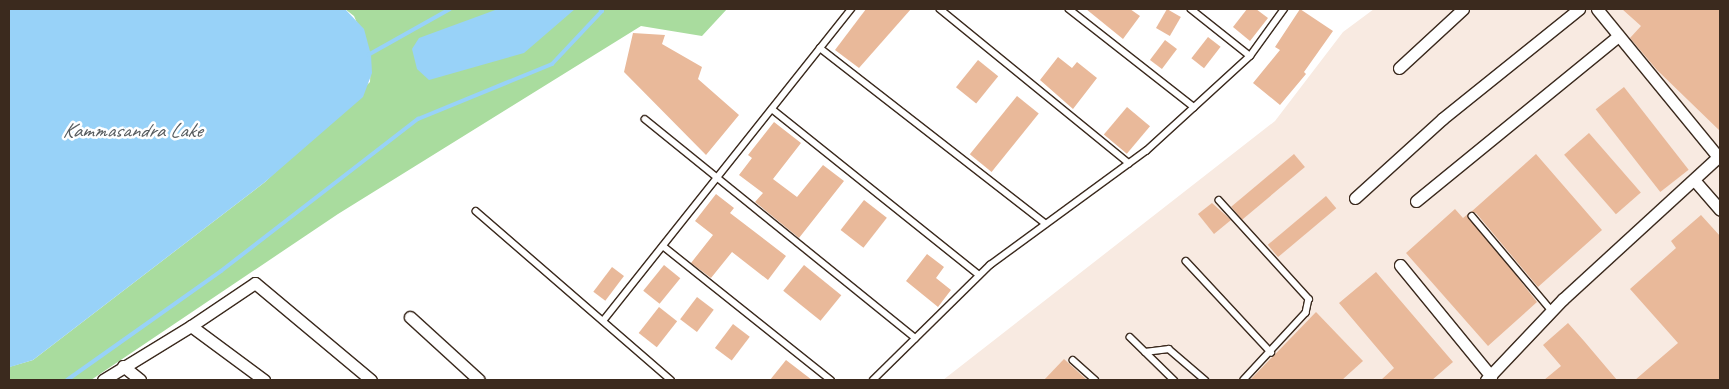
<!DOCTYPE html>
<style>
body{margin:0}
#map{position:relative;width:1729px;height:389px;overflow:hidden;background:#fff;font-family:Caveat,sans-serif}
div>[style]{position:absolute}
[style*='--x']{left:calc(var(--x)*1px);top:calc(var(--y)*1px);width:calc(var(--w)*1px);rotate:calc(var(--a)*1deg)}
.built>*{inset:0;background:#f8eae1}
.green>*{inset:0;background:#a9dc9e}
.water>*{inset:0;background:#98d2f8}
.stream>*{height:4px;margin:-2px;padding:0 2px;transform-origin:2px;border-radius:2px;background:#98d2f8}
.building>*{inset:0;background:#e9b99a;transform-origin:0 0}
.roads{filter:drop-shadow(1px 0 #3b2a1e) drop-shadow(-1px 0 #3b2a1e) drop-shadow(0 1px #3b2a1e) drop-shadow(0 -1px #3b2a1e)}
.lane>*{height:5.5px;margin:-2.75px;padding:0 2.75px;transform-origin:2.75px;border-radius:2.75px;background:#fff}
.street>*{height:11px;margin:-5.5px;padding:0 5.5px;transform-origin:5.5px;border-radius:5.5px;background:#fff}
span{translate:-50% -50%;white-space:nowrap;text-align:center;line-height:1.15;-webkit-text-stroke:5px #fff;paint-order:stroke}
.water-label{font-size:21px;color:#575c5f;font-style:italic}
.frame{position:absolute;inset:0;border:10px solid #3b2a1e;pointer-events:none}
</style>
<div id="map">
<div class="built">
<i style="clip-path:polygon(1374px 9px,1720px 9px,1720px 380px,943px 380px,1275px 121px,1343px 32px)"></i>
</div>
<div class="green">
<i style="clip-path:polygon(345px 9px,727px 9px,702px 36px,641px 26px,338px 214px,91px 380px,9px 380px,9px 367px,33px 360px,265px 182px,370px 82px,371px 55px,354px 16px)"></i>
</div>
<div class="water">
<i style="clip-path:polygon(9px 9px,345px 9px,364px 29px,371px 55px,372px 73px,363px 97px,265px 182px,33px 360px,10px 367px)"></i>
<i style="clip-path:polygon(498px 9px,575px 9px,524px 53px,429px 80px,417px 69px,412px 49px,419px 38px)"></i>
</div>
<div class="stream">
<i style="--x:368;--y:55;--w:94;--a:-29.3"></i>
<i style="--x:67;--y:380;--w:189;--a:-35.3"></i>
<i style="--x:221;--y:271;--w:249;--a:-37.7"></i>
<i style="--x:418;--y:119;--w:145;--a:-22.3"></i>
<i style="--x:552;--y:64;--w:73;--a:-46.7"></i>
<i style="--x:602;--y:11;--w:3;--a:-135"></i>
</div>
<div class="building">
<i style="clip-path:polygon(866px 9px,911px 9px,859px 68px,835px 50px)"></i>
<i style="clip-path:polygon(1086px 9px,1130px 9px,1140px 16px,1123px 39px)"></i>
<i style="left:1167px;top:9px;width:16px;height:22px;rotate:30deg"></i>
<i style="clip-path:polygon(1247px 9px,1256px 9px,1268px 18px,1250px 41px,1233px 27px)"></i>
<i style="clip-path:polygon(1300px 9px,1333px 31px,1304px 72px,1306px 74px,1280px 105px,1253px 83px,1280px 50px,1275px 47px)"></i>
<i style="clip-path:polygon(1622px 9px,1720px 9px,1720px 131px,1657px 70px,1630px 38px,1641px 26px)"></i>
<i style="clip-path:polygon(633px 33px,665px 35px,662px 44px,702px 67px,698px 79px,739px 115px,706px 155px,624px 72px)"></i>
<i style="left:1208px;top:37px;width:16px;height:27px;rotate:38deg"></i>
<i style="left:1165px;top:40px;width:15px;height:25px;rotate:37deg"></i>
<i style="clip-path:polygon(1058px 57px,1072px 68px,1077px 62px,1097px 78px,1073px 109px,1040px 80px)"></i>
<i style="left:978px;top:60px;width:26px;height:35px;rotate:39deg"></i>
<i style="left:1624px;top:87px;width:105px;height:36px;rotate:52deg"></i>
<i style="left:1017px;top:96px;width:28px;height:75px;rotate:39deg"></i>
<i style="left:1127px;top:107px;width:30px;height:36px;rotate:40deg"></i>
<i style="clip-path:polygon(774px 122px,801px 143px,773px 179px,797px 197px,823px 165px,844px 181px,799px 238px,755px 202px,763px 193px,739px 175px,752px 158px,748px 155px)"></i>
<i style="left:1589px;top:133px;width:79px;height:33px;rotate:49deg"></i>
<i style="left:1294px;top:154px;width:17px;height:82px;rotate:50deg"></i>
<i style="clip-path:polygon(1536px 154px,1602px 230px,1538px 287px,1476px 213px,1471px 212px)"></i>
<i style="clip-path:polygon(716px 194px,734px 208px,730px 213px,786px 256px,768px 280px,732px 252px,711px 278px,691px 263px,713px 235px,695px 221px)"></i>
<i style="left:1326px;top:196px;width:16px;height:76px;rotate:50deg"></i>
<i style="left:864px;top:200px;width:29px;height:38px;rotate:38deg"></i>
<i style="clip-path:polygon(1212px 203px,1231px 220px,1214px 234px,1198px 214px)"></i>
<i style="clip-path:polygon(1455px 209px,1463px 218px,1468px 214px,1537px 302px,1488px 346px,1406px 253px)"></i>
<i style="clip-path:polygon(1701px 215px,1720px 236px,1720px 380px,1635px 380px,1678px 343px,1630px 289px,1676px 248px,1671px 241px)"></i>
<i style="clip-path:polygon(927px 254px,944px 267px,936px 278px,951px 290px,938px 307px,906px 281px)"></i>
<i style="left:664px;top:265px;width:21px;height:33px;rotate:39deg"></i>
<i style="left:804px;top:265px;width:48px;height:33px;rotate:39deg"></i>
<i style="left:612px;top:267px;width:15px;height:31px;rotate:37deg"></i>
<i style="clip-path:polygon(1376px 272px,1453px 362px,1432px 380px,1381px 380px,1394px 368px,1339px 303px)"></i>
<i style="left:697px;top:297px;width:21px;height:28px;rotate:37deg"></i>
<i style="left:659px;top:307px;width:23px;height:33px;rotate:38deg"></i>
<i style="clip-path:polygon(1316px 312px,1363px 361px,1342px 380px,1250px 380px)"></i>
<i style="clip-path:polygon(1568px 323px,1584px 341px,1617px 380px,1544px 380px,1561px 366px,1543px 345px)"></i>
<i style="left:733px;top:324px;width:21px;height:30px;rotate:37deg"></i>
<i style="clip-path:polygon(1064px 359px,1087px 380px,1044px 380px)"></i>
<i style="clip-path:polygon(786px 360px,812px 380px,770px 380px)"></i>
</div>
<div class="roads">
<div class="lane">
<i style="--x:940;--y:9;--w:244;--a:39.2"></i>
<i style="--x:1069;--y:9;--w:159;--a:38.1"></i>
<i style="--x:1191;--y:9;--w:75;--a:38.5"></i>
<i style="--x:820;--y:48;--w:286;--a:37.9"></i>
<i style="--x:772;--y:109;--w:265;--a:38.7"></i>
<i style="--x:645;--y:119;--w:348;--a:39"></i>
<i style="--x:1219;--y:200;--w:134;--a:47.7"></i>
<i style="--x:1309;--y:299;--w:14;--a:102"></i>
<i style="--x:1306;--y:313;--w:91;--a:132.8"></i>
<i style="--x:476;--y:211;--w:258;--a:40.9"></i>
<i style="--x:1472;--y:216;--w:124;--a:49.9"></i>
<i style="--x:663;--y:246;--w:215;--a:38.6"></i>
<i style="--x:1186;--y:261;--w:125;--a:47"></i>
<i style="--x:603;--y:321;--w:399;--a:-51.5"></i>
<i style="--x:1130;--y:337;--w:62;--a:44.3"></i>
<i style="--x:1145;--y:352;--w:24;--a:-7"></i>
<i style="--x:1169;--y:349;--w:48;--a:40.7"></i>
<i style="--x:1073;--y:360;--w:30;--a:42"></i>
<i style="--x:873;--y:380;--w:164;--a:-44.5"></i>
<i style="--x:990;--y:265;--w:193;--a:-36.2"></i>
<i style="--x:1146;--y:151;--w:141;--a:-42.4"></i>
<i style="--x:1250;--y:56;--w:58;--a:-54.1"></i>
</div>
<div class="street">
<i style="--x:1597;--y:9;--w:191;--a:50.7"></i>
<i style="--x:1399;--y:68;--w:87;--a:-42.7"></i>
<i style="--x:1695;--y:181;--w:38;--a:49"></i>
<i style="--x:1355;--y:198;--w:118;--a:-42.2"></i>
<i style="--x:1442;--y:119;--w:176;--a:-38.8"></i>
<i style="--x:1416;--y:201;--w:259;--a:-39.2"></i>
<i style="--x:1400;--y:265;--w:144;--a:50.7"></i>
<i style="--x:410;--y:317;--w:93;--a:42.4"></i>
<i style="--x:191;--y:326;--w:77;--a:-33.9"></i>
<i style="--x:255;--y:283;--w:151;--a:39.9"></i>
<i style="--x:123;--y:366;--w:22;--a:39"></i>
<i style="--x:103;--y:380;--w:103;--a:-31.5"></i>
<i style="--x:191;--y:326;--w:91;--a:36.5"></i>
<i style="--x:1486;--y:380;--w:112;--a:-46.5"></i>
<i style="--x:1563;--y:299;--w:213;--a:-42.5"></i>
</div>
</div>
<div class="water-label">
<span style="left:132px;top:130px">Kammasandra Lake</span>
</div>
<div class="frame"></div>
</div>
